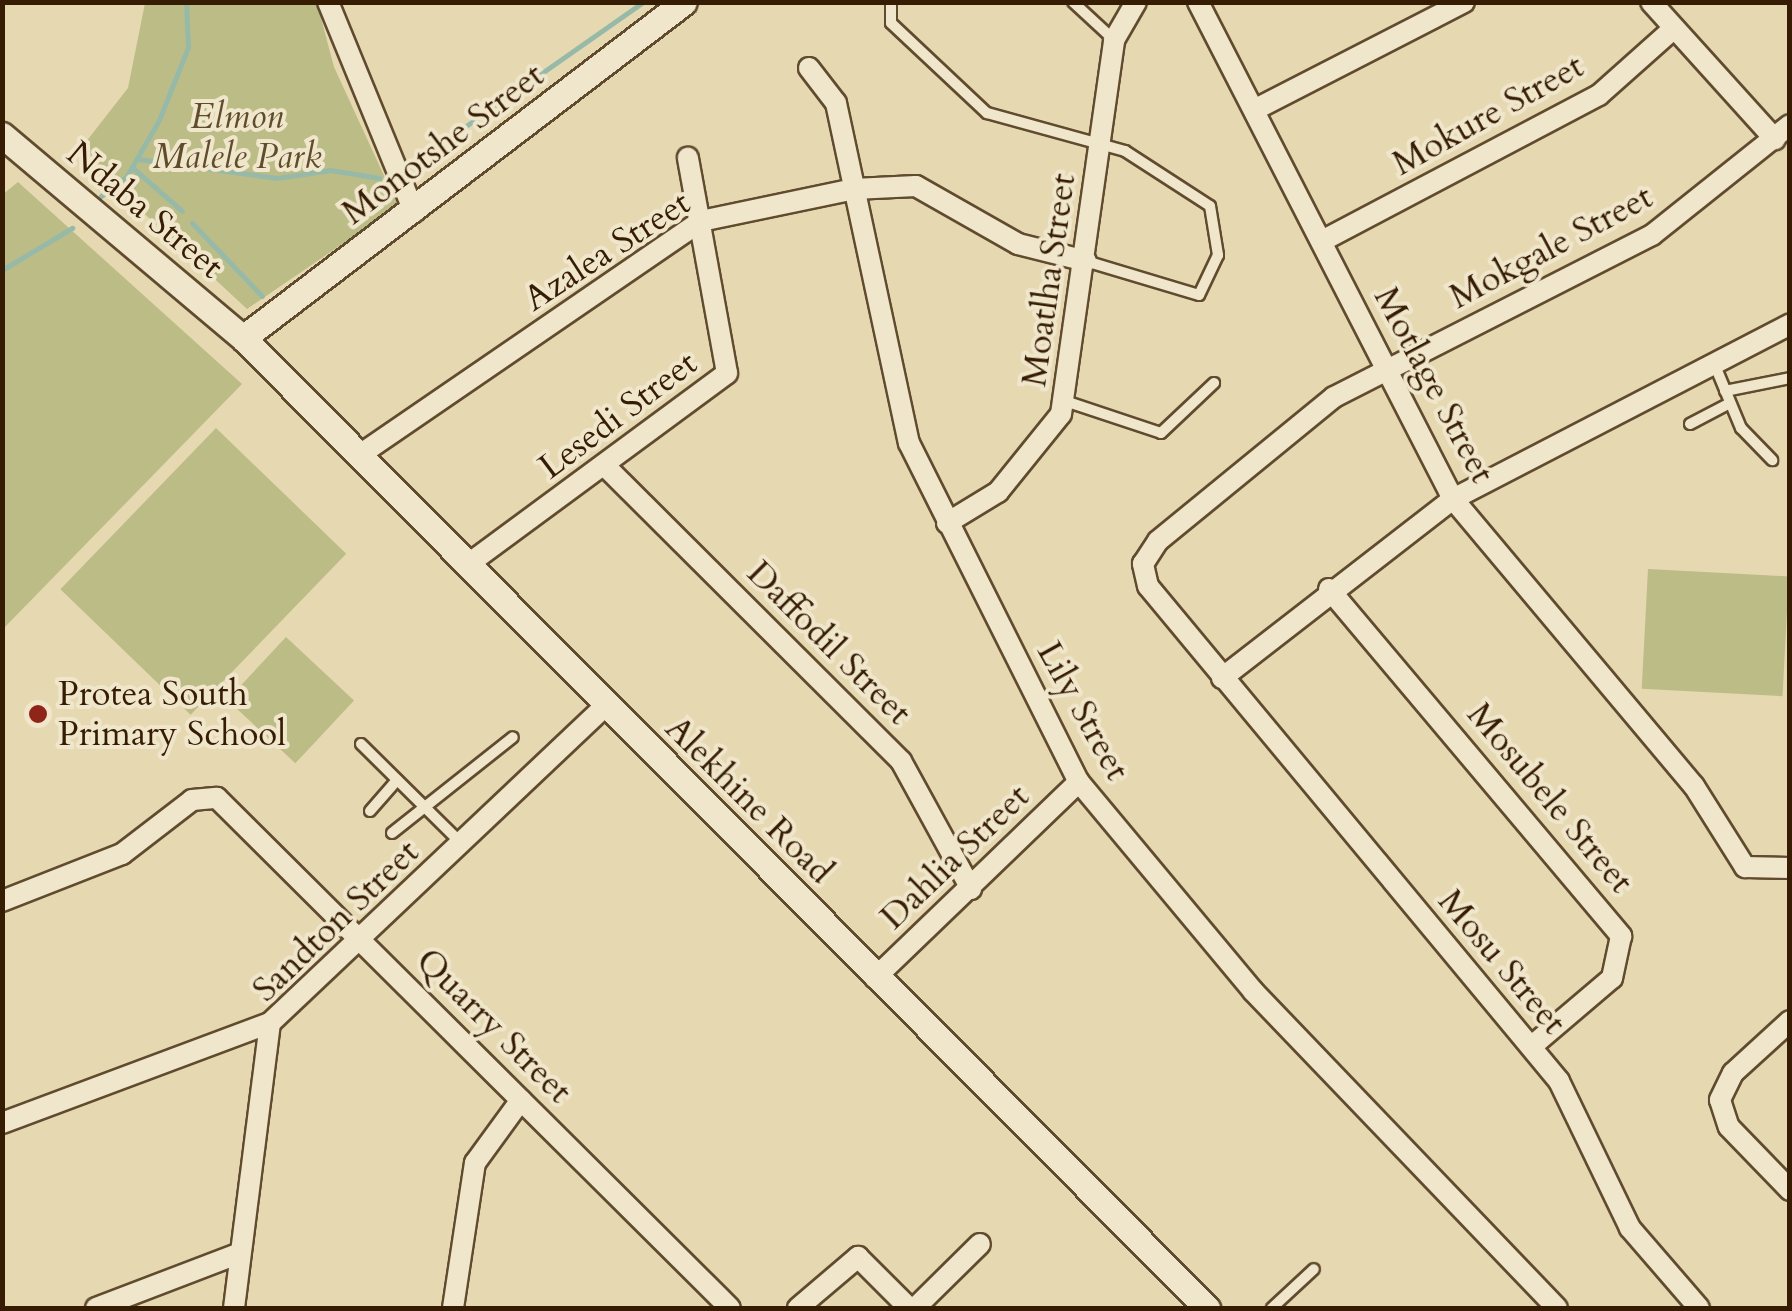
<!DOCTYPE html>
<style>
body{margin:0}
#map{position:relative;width:1792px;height:1311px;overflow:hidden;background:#e6d8b1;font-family:Cardo,serif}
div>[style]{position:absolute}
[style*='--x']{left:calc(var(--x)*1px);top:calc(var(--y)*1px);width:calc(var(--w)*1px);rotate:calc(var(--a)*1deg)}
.green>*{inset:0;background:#bcbc87;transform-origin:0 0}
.stream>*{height:5px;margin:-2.5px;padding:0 2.5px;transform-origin:2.5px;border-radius:2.5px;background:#97baa8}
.roads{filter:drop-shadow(2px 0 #614b2e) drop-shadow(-2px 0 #614b2e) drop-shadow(0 2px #614b2e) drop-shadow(0 -2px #614b2e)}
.service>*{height:10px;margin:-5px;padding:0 5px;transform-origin:5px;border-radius:5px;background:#efe6cc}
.minor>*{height:20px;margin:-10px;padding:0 10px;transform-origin:10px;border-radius:10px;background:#efe6cc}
.tertiary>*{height:25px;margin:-12.5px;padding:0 12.5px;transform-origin:12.5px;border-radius:12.5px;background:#efe6cc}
.dots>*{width:28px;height:28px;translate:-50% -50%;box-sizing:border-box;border:5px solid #efe6cc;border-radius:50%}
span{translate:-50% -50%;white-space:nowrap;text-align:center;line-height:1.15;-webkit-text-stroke:8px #efe6cc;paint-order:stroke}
.street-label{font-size:35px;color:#351c03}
.park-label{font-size:35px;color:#5e4c2b;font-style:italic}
.poi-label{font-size:35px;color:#351c03}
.left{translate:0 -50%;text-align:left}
.frame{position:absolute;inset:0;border:5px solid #351c03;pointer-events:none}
</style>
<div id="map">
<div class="green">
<i style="clip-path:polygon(145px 3px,317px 3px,334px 67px,398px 206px,247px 309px,78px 152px,128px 88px)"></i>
<i style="clip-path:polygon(18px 182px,242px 384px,3px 629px,2px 195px)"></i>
<i style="left:216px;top:428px;width:181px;height:224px;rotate:44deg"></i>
<i style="left:1648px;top:569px;width:141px;height:120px;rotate:3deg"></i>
<i style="left:286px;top:637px;width:93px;height:86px;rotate:43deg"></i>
</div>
<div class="stream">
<i style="--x:138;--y:159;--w:140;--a:7.8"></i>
<i style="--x:277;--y:178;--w:54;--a:-8.6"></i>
<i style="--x:330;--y:170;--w:50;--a:9.3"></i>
<i style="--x:133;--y:168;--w:65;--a:41.3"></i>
<i style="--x:406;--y:168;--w:289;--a:-35"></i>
<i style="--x:101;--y:196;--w:31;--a:-37"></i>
<i style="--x:126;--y:177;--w:66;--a:-59.9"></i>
<i style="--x:159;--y:120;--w:79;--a:-68.3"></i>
<i style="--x:188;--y:47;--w:45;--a:-92.5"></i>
<i style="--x:192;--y:223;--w:101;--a:46.2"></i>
<i style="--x:2;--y:270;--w:82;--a:-31"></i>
</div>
<div class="roads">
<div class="service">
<i style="--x:891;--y:2;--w:21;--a:90"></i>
<i style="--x:891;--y:23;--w:132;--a:43.2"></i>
<i style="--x:987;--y:113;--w:143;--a:15.4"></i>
<i style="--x:1125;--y:151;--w:101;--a:32.9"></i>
<i style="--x:1210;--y:206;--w:50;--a:80.7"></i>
<i style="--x:1218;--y:255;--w:44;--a:115.4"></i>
<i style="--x:1199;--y:295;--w:118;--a:-163.3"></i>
<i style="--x:1073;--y:2;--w:56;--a:42.8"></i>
<i style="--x:1716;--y:368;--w:65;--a:67.4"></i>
<i style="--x:1741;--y:428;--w:45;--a:45.9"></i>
<i style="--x:1725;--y:391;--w:66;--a:-11.3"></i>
<i style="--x:1065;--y:401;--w:101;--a:18.4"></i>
<i style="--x:1161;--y:433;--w:73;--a:-43.3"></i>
<i style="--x:1690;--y:424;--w:45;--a:-27.7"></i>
<i style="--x:361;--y:744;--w:142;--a:44.7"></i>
<i style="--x:370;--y:811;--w:41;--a:-48.9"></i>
<i style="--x:392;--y:833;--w:154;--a:-38.4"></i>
<i style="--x:1272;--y:1308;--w:57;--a:-42.9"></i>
</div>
<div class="minor">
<i style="--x:328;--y:2;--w:227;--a:67.7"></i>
<i style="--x:1198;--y:2;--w:559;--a:62.84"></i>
<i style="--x:1453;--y:499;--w:375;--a:50"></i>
<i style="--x:1694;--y:786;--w:96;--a:57.8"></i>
<i style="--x:1745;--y:867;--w:45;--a:1.3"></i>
<i style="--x:1651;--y:2;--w:185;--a:47.9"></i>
<i style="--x:809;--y:68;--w:44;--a:52.4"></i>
<i style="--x:836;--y:103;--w:348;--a:77.9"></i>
<i style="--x:909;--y:443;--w:379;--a:63.4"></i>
<i style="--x:1079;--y:782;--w:272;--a:50.2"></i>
<i style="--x:1253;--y:991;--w:439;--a:46.2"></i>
<i style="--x:1254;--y:110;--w:236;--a:-27.2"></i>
<i style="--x:1322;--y:241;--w:313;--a:-27.8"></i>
<i style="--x:1599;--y:95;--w:99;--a:-41.7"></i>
<i style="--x:358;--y:456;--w:416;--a:-34.4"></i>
<i style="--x:701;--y:221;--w:156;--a:-11.8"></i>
<i style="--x:854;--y:189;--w:62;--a:-2.8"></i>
<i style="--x:916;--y:186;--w:117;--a:29.6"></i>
<i style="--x:1018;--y:244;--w:70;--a:14"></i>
<i style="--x:607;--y:468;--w:415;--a:44.9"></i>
<i style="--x:901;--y:761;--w:146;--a:61.3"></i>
<i style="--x:947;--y:523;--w:60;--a:-31.3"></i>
<i style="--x:998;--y:492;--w:100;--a:-51.1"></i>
<i style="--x:1061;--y:414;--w:378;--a:-81.9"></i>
<i style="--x:1114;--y:40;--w:44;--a:-59.9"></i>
<i style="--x:467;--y:565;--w:323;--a:-36.4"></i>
<i style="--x:727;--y:373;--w:219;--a:-100.3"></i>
<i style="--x:1329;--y:589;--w:454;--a:49.9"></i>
<i style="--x:1621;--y:936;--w:43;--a:102.1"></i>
<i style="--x:1612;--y:978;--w:106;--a:139.6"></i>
<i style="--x:1222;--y:678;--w:292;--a:-37.8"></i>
<i style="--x:1453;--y:499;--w:380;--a:-27.4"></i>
<i style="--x:2;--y:901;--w:129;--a:-21.4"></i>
<i style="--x:122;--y:854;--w:88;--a:-37.6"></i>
<i style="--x:192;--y:800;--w:25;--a:-5"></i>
<i style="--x:217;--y:798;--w:723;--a:44.83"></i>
<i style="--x:875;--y:978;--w:283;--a:-43.9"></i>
<i style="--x:1790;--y:1021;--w:77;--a:137.6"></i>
<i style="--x:1733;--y:1073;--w:30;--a:116"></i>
<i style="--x:1720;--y:1100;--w:28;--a:72"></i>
<i style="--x:1729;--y:1127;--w:88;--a:45.9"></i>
<i style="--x:2;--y:1123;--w:286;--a:-20.5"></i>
<i style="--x:270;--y:1023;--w:463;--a:-43.4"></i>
<i style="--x:96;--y:1308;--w:154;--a:-20.9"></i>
<i style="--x:234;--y:1308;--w:287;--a:-82.8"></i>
<i style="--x:453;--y:1308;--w:147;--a:-81.4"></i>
<i style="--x:475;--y:1163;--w:78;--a:-53.9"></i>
<i style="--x:798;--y:1308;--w:79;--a:-40.4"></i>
<i style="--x:858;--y:1257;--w:72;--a:45"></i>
<i style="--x:915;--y:1308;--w:91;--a:-44.6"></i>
<i style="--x:1699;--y:1308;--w:106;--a:-130.8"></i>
<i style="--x:1630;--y:1228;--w:163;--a:-115.8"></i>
<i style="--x:1559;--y:1081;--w:643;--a:-129.7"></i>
<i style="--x:1148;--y:586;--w:23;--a:-103"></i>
<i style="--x:1143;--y:564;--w:27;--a:-57"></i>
<i style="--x:1158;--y:541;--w:227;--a:-39.3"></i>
<i style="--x:1334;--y:397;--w:357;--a:-27"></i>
<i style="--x:1652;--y:235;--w:176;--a:-38.6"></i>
</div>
<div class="tertiary">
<i style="--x:2;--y:135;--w:315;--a:40.1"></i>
<i style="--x:243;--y:338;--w:1368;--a:45.18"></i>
<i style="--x:243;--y:338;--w:554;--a:-37.3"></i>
</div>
</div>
<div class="dots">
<i style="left:38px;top:714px;background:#8f2418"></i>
</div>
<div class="street-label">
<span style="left:1488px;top:115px;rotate:-29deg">Mokure Street</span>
<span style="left:443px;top:144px;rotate:-37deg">Monotshe Street</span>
<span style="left:145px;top:210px;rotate:40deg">Ndaba Street</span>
<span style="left:1551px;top:247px;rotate:-28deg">Mokgale Street</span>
<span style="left:607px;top:251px;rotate:-33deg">Azalea Street</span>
<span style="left:1049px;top:280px;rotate:-82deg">Moatlha Street</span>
<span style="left:1434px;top:385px;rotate:62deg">Motlage Street</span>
<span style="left:618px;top:415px;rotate:-37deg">Lesedi Street</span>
<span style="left:829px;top:643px;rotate:45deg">Daffodil Street</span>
<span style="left:1083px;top:711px;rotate:61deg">Lily Street</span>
<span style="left:1550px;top:798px;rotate:50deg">Mosubele Street</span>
<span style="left:749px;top:800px;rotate:45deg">Alekhine Road</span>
<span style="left:955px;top:857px;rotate:-44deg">Dahlia Street</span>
<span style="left:336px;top:921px;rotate:-44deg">Sandton Street</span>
<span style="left:1502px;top:962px;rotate:50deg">Mosu Street</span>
<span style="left:494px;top:1026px;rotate:45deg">Quarry Street</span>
</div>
<div class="park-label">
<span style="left:237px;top:137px">Elmon<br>Malele Park</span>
</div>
<div class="poi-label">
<span class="left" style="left:58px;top:714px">Protea South<br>Primary School</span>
</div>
<div class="frame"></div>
</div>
